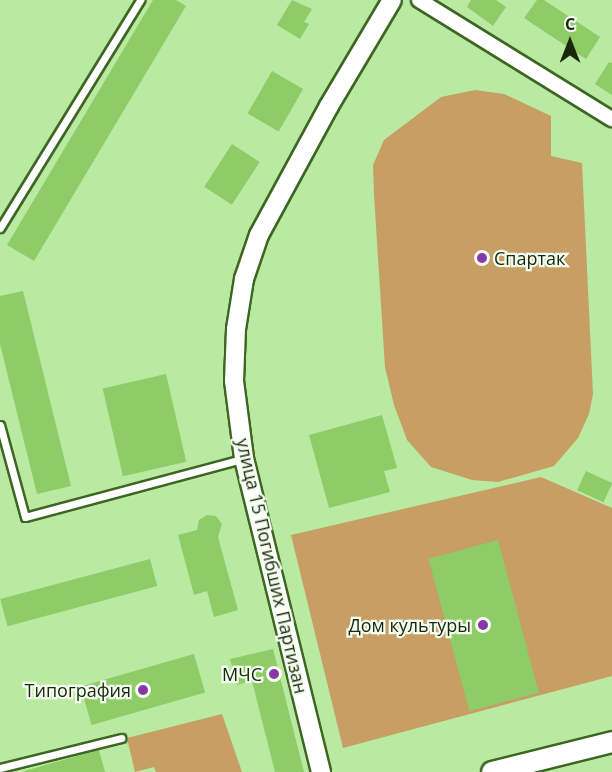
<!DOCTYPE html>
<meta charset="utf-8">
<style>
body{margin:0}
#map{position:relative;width:612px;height:772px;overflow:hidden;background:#bae9a1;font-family:"Open Sans",sans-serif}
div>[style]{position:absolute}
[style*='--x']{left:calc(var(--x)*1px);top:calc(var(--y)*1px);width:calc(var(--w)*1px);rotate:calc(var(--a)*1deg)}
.green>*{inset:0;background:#c79e64}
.building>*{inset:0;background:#8dcc67;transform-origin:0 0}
.roads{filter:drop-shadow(2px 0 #3d6622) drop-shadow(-2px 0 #3d6622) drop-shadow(0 2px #3d6622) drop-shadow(0 -2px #3d6622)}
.service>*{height:7px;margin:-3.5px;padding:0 3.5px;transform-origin:3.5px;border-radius:3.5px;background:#fff}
.minor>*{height:14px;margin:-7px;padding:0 7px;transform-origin:7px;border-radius:7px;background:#fff}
.tertiary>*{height:18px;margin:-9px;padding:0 9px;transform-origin:9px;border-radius:9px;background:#fff}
.secondary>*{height:20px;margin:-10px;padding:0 10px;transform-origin:10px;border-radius:10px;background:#fff}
.dots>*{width:16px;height:16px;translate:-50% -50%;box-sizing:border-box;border:3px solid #f4fdef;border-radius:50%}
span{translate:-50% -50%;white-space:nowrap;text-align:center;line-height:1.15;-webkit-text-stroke:4.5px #f4fdef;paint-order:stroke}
.poi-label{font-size:18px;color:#17280c}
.left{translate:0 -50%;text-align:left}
.right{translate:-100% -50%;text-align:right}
.street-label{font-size:18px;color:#17280c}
.north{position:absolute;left:540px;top:12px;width:60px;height:60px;-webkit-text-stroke:4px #f4fdef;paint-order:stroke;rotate:0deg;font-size:16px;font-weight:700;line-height:24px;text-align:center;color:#17280c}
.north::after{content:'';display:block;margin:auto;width:21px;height:27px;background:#17280c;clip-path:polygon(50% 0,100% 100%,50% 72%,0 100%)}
</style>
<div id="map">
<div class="green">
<i style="clip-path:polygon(475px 90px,504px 94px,551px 116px,551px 156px,582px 163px,593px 394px,589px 414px,578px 438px,554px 466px,498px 482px,472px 480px,431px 467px,407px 440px,394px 405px,385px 367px,374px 195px,373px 165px,384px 140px,441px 97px)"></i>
<i style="clip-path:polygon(541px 477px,612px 508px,612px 676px,343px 748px,291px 535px)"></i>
<i style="clip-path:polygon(222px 714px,242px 772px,156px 772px,154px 767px,135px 772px,127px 738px)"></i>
</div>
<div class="building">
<i style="clip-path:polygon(153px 0,176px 0,186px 6px,34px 261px,7px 245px)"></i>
<i style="clip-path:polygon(292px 0,312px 9px,304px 22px,309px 24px,300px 39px,277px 25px)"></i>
<i style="clip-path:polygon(471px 0,496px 0,506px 7px,493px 26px,467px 7px)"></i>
<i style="clip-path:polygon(537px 0,544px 0,600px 37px,586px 59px,524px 18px)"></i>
<i style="clip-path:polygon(609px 62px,612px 63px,612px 95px,595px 84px)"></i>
<i style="left:272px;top:71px;width:36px;height:49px;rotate:30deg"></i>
<i style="left:232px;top:144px;width:33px;height:51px;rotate:33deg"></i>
<i style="clip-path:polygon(23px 291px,71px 486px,37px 494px,0 344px,0 296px)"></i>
<i style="left:166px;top:374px;width:90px;height:65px;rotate:77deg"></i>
<i style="clip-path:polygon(382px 415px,397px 468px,384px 471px,390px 492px,329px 508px,309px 435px)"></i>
<i style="left:586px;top:471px;width:29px;height:21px;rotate:25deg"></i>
<i style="clip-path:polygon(207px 515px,216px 516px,222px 524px,218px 537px,238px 610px,214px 617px,207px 591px,194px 595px,178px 535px,197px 530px,199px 520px)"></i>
<i style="left:498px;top:540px;width:158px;height:72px;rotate:75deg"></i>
<i style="left:150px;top:559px;width:28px;height:155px;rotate:75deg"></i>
<i style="clip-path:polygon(273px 649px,304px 772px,275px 772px,252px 681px,237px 685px,230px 659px)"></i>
<i style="left:194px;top:654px;width:40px;height:118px;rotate:74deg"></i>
<i style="clip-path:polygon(99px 750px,105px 772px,24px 772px,24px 771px)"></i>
</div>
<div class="roads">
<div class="service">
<i style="--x:0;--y:228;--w:268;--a:-58.4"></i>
<i style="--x:0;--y:425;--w:95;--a:74.8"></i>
<i style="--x:25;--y:517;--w:225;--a:-15"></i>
<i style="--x:0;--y:768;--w:125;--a:-13.9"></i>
</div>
<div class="minor">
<i style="--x:419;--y:0;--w:227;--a:31.7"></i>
</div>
<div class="tertiary">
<i style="--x:321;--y:772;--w:323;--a:-103.8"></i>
<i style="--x:244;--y:458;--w:78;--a:-97.4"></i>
<i style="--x:234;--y:381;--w:52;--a:-87.8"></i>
<i style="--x:236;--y:329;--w:51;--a:-80.9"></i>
<i style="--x:244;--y:279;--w:46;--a:-71.2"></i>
<i style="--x:259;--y:235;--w:147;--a:-61.5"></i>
<i style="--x:329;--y:106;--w:123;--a:-59.3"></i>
</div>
<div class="secondary">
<i style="--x:492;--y:772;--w:124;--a:-14"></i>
</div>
</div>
<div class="dots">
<i style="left:482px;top:258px;background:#8837a7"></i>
<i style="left:483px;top:625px;background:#8837a7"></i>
<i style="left:274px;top:674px;background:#8837a7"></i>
<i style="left:143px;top:690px;background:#8837a7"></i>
</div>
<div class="poi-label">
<span class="left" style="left:494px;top:258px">Спартак</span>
<span class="right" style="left:471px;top:625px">Дом культуры</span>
<span class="right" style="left:262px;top:674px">МЧС</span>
<span class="right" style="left:131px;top:690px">Типография</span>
</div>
<div class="street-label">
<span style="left:272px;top:566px;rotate:77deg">улица 15 Погибших Партизан</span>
</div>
<div class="north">С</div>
</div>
